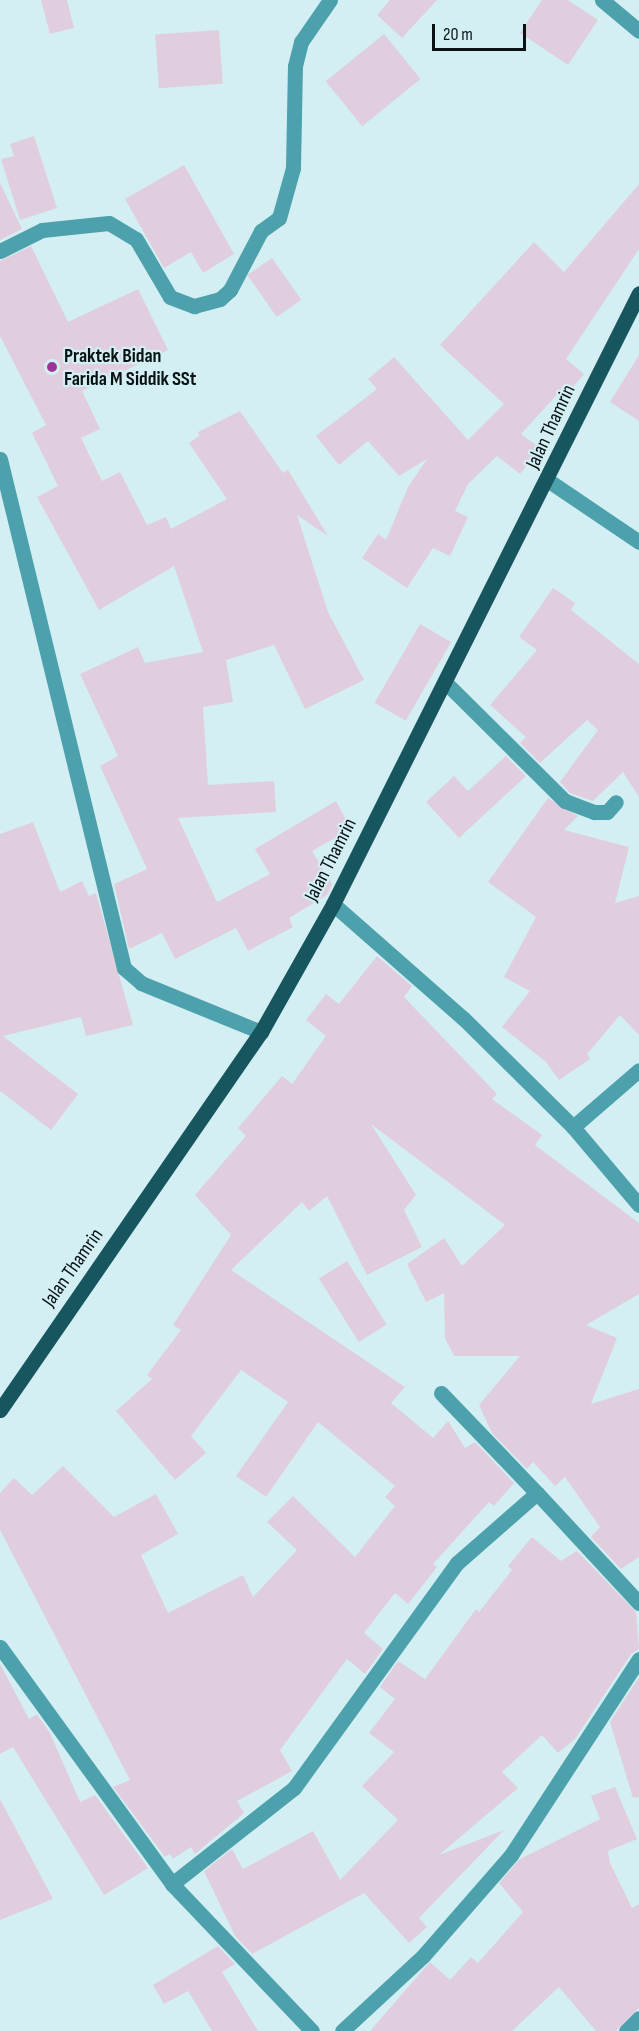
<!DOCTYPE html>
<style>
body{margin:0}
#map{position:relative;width:639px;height:2031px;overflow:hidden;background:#d3eff3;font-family:"Sofia Sans Condensed",sans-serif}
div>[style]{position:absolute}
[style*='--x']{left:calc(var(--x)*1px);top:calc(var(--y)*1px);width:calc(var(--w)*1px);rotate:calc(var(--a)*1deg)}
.building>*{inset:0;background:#e0cede;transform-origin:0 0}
.minor>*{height:15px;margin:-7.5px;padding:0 7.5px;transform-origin:7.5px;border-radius:7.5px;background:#4ca1ac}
.major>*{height:15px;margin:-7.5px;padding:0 7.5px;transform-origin:7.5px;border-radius:7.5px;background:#17565e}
.dots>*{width:16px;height:16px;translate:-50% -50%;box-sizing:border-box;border:3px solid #d3eff3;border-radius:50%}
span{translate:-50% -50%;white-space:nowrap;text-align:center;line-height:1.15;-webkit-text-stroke:4.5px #d3eff3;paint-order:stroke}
.poi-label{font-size:20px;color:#091314;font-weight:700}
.left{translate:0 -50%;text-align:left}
.street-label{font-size:20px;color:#091314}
.scale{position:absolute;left:432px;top:24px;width:94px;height:27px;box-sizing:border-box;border:3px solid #091314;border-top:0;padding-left:8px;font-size:18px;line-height:21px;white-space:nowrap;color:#091314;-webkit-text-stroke:4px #d3eff3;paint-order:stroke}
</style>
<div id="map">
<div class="building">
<i style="clip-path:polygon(41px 0,67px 0,74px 28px,50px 34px)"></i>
<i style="clip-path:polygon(390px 0,437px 0,402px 38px,377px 15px)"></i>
<i style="clip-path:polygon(542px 0,568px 0,598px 20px,568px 65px,520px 33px)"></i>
<i style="left:219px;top:30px;width:54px;height:64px;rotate:86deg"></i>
<i style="left:384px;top:34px;width:58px;height:75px;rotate:51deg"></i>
<i style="clip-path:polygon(34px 136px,57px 208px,20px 220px,1px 159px,14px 156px,10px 144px)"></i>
<i style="clip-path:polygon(184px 165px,234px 254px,203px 273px,191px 252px,164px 268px,125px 199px)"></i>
<i style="clip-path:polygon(0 183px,22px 229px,0 240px)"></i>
<i style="clip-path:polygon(639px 184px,639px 249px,566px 359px,584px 374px,568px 393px,563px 388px,521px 434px,540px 448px,520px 474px,497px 456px,468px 484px,455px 511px,468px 517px,450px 556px,433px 548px,407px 588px,362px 558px,378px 534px,386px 540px,408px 487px,427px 459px,399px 476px,368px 441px,339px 465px,316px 436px,377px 389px,368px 379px,394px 357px,468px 440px,504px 404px,440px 345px,534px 242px,564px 272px)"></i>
<i style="clip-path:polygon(31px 246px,68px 322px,138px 289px,168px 350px,82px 391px,100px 429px,81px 438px,102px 481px,120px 472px,147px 525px,166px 517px,171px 529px,227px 499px,189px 443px,199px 436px,198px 432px,240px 411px,283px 473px,288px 470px,328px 536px,297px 515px,328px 612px,364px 680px,305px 709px,274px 645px,226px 660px,233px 702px,203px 707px,208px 785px,274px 781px,276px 812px,178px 818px,217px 902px,270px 874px,255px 849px,336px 801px,351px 829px,312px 851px,332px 884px,327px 895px,289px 918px,293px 927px,248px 951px,236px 928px,175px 959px,162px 933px,129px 949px,114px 884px,147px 869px,100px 766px,118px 756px,80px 674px,138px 647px,145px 663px,203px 652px,174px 566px,99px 610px,37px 497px,58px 486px,32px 433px,46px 425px,0 336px,0 261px)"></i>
<i style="left:272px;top:258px;width:51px;height:30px;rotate:55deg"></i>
<i style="clip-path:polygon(639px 355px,639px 421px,610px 402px)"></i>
<i style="clip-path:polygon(553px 588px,575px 603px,571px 610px,639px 664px,639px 797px,623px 772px,593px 801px,570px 793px,560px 782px,598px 730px,587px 720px,540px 763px,520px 743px,526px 737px,490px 705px,537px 650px,519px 637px)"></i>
<i style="left:420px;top:624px;width:36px;height:91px;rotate:30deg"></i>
<i style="clip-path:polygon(506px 756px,526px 776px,459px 838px,426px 802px,454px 776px,468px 791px)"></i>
<i style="clip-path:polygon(548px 798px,578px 816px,564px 830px,629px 847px,615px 903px,639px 896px,639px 1035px,620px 1015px,587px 1054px,590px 1059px,559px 1080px,546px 1062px,502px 1027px,530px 991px,504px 977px,536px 917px,488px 882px)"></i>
<i style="clip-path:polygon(33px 822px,60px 892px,82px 881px,89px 896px,96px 893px,133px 1025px,86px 1036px,81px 1017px,3px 1036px,78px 1094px,51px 1130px,0 1091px,0 834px)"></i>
<i style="clip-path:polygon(377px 956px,412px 986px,404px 997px,497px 1094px,492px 1099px,542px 1135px,535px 1145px,639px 1223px,639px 1294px,586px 1325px,617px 1338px,591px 1404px,639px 1389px,639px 1557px,621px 1569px,591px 1537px,600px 1527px,565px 1477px,555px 1486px,533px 1462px,527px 1469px,492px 1433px,479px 1405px,520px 1356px,454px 1356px,445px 1338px,444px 1293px,426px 1302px,407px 1264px,444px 1238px,462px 1266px,505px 1225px,371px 1124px,416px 1195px,404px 1210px,422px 1247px,367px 1275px,327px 1196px,309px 1211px,302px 1202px,231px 1270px,405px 1387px,391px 1403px,433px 1438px,448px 1421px,465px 1448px,475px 1442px,514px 1483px,494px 1506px,489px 1502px,433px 1564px,437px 1567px,408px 1604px,395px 1593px,364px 1633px,383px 1649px,365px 1674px,347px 1659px,280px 1750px,292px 1771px,237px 1801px,244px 1813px,195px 1854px,191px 1847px,173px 1859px,170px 1854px,165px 1857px,113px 1787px,130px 1780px,0 1530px,0 1493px,14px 1478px,32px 1495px,63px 1466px,114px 1517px,156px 1494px,178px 1534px,141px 1555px,168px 1613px,243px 1575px,253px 1597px,297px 1550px,267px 1522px,293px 1496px,355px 1557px,395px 1506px,385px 1497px,395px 1486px,318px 1422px,266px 1497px,236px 1476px,288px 1402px,241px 1370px,191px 1436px,206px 1453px,175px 1480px,116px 1411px,152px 1379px,147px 1375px,181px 1330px,173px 1325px,231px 1235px,195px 1195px,246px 1136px,238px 1128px,282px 1076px,292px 1084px,326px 1036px,306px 1020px,326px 994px,339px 1004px)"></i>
<i style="left:347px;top:1261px;width:75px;height:33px;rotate:58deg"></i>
<i style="clip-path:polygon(532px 1537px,561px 1561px,577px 1551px,636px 1612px,639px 1649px,631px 1654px,575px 1739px,558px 1753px,542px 1735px,502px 1772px,518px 1788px,439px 1855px,504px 1830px,419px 1918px,427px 1927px,409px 1943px,364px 1893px,252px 1954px,235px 1936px,204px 1871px,232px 1849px,243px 1869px,313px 1831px,340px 1880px,398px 1820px,362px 1786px,394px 1752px,369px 1733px,395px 1699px,380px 1687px,398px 1661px,425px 1679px,476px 1609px,479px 1612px,512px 1570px,508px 1566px)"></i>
<i style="clip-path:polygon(0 1664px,29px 1719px,37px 1714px,50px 1733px,80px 1802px,95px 1795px,148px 1868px,104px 1895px,13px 1747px,0 1754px)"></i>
<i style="clip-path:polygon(639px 1677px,639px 1797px,633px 1798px,610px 1722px)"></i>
<i style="clip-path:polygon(615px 1787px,637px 1839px,608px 1851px,610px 1863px,632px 1908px,639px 1904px,639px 2008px,616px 2031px,596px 2031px,559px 1987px,512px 2031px,370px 2031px,430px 1962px,450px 1980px,471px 1957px,478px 1963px,523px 1912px,499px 1883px,520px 1859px,600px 1819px,591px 1796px)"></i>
<i style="clip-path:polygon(0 1799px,53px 1899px,0 1920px)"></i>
<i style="clip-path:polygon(218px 1946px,235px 1964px,222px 1972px,258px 2031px,212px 2031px,188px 1991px,164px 2004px,153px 1985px)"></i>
</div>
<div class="minor">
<i style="--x:602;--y:0;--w:48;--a:40"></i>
<i style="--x:0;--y:251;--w:47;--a:-26.6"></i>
<i style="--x:42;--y:230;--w:67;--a:-6"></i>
<i style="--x:109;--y:223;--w:31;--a:31"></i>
<i style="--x:136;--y:239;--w:67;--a:59.6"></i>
<i style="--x:170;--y:297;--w:26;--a:21"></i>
<i style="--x:194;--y:306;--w:27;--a:-15"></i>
<i style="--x:220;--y:299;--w:13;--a:-42"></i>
<i style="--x:230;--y:290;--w:67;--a:-62.3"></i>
<i style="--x:261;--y:231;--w:22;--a:-36"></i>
<i style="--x:279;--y:218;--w:52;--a:-74.4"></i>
<i style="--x:293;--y:168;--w:102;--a:-88.9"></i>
<i style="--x:295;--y:66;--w:25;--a:-76"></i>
<i style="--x:301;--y:42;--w:51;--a:-55.4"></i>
<i style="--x:0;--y:459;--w:524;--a:76.31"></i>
<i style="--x:124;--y:968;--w:23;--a:41"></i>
<i style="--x:141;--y:983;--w:130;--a:22.2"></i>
<i style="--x:549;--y:481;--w:109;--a:34.1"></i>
<i style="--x:445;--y:682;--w:169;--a:44.8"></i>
<i style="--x:565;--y:801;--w:31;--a:21"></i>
<i style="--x:594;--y:812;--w:13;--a:0"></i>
<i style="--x:607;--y:812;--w:13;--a:-48"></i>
<i style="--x:333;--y:904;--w:174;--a:41.3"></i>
<i style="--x:464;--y:1019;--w:153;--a:44.7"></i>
<i style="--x:573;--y:1127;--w:102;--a:49.8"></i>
<i style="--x:573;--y:1127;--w:87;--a:-40.8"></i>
<i style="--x:441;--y:1393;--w:139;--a:46.2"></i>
<i style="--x:0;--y:1647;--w:293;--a:54"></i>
<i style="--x:172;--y:1884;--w:203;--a:46.4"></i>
<i style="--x:172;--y:1884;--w:155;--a:-38.2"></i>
<i style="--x:294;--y:1788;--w:278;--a:-54.1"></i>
<i style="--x:457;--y:1563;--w:106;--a:-41.2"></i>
<i style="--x:537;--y:1493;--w:150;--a:47.2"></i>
<i style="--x:342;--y:2031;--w:110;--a:-42.8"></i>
<i style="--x:423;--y:1956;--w:134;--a:-48.9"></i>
<i style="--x:511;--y:1855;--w:234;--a:-56.9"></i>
<i style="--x:626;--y:2031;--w:18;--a:-45"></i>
</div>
<div class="major">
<i style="--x:0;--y:1410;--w:459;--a:-55.4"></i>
<i style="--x:261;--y:1032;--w:147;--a:-60.6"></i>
<i style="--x:333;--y:904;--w:683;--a:-63.4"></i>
</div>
<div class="dots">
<i style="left:52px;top:367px;background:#9d3598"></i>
</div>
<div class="poi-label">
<span class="left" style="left:64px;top:368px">Praktek Bidan<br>Farida M Siddik SSt</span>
</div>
<div class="street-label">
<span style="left:551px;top:427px;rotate:-65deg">Jalan Thamrin</span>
<span style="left:331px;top:860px;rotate:-63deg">Jalan Thamrin</span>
<span style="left:73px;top:1268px;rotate:-55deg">Jalan Thamrin</span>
</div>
<div class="scale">20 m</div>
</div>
